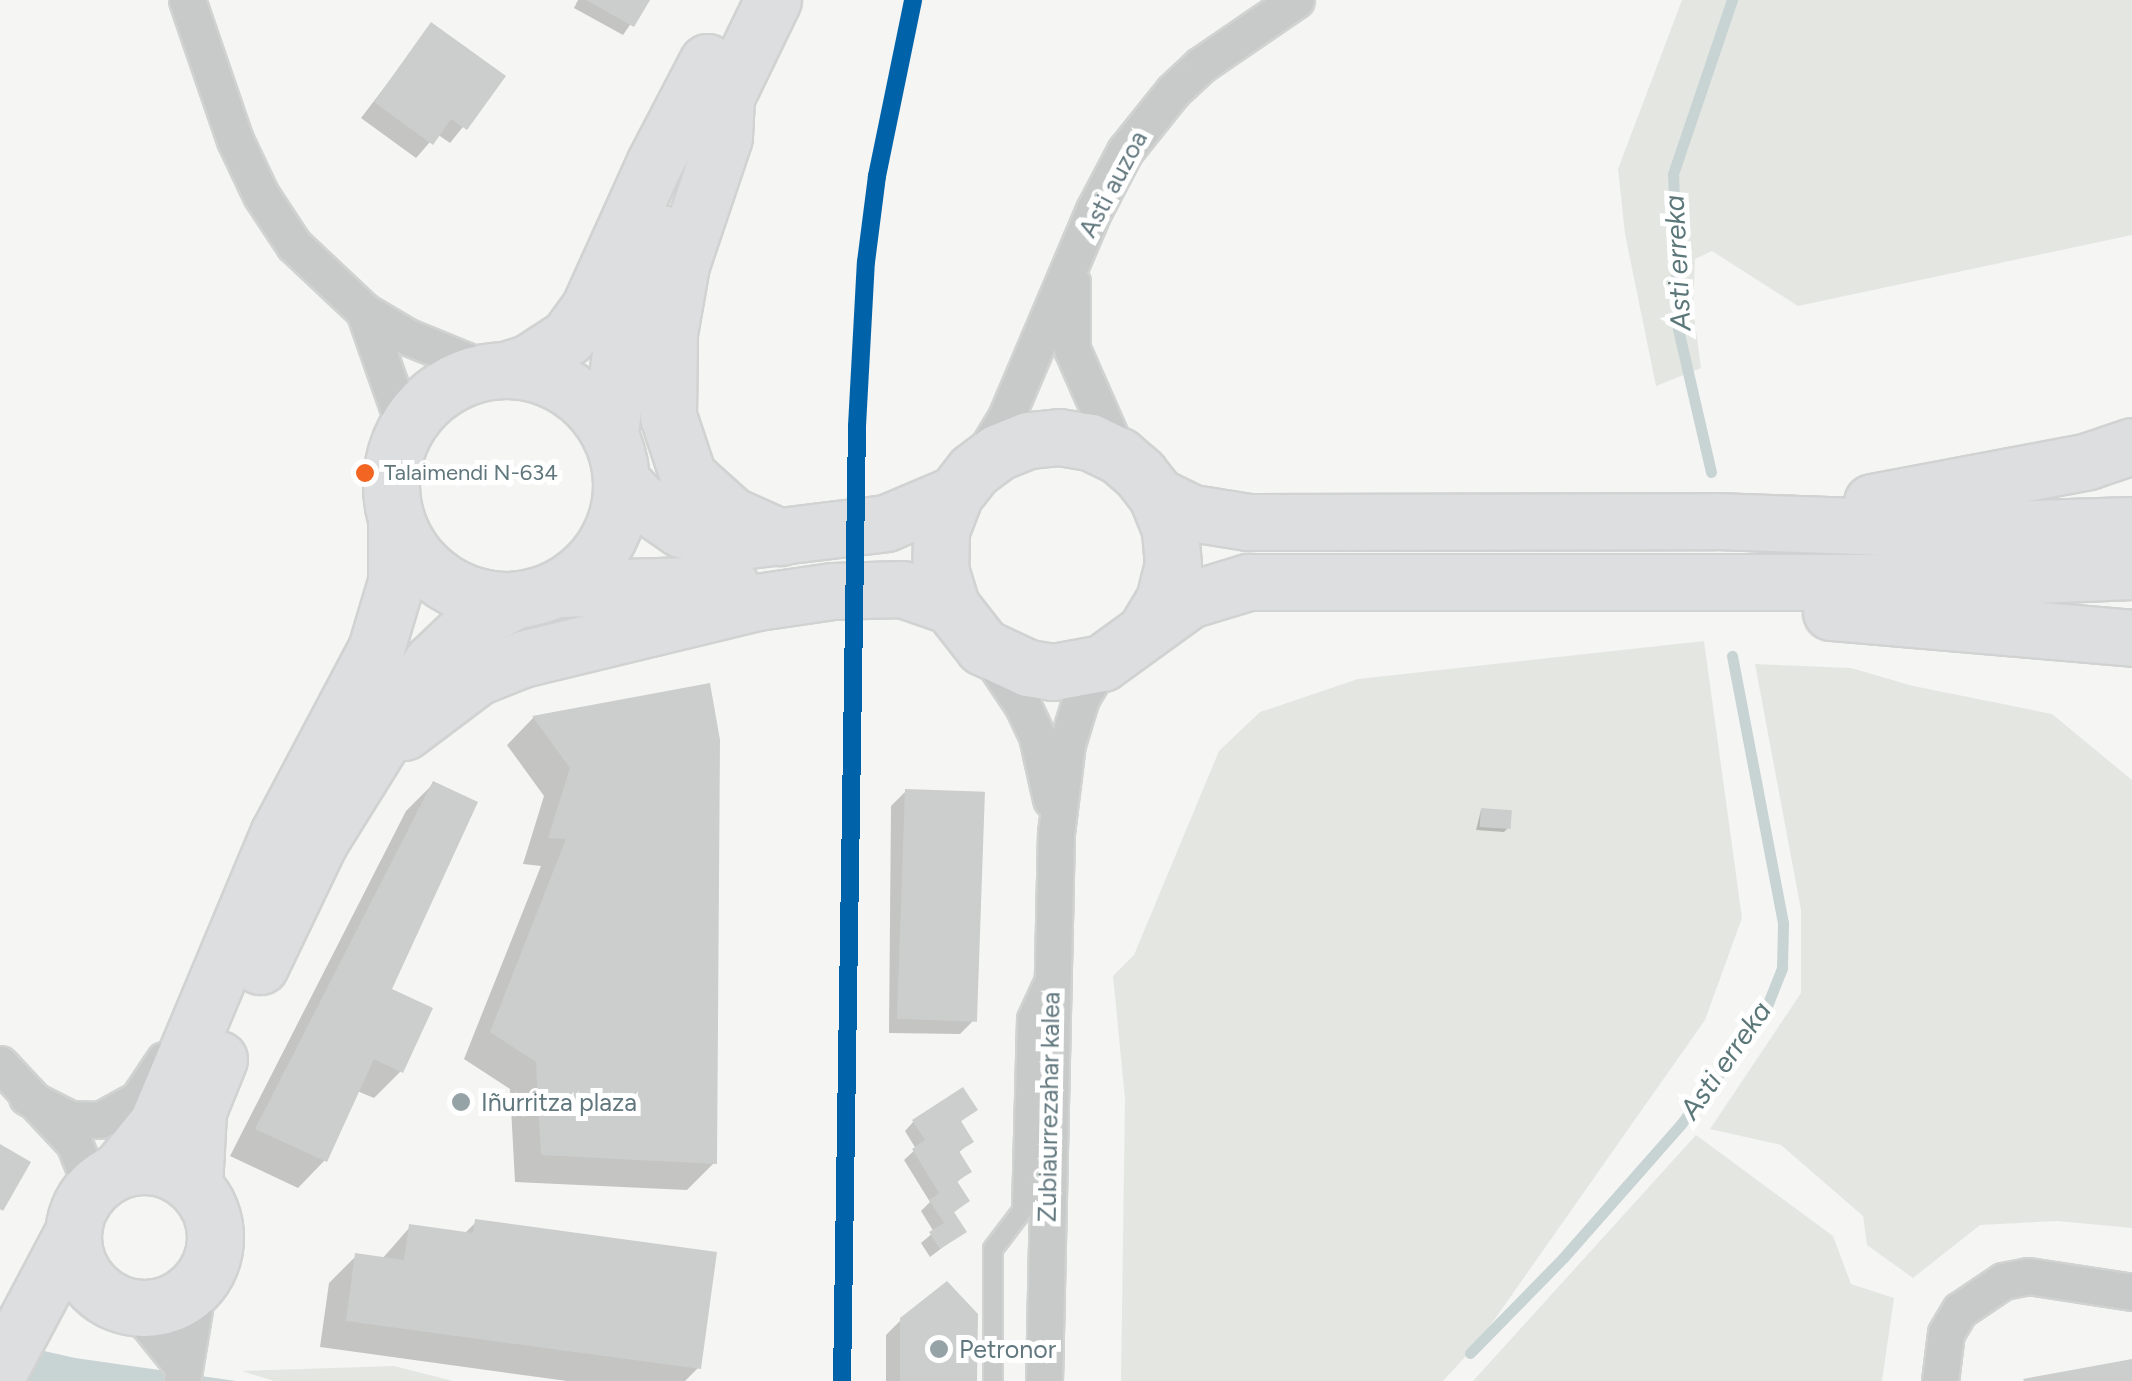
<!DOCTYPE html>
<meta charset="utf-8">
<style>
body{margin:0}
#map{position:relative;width:2132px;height:1381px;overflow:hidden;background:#f5f5f4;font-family:Figtree,sans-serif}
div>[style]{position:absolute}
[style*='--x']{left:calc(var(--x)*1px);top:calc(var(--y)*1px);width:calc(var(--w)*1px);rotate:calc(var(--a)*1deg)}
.green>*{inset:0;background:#e4e7e1}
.water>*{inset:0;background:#c8d3d4}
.shadow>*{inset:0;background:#0003}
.stream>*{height:11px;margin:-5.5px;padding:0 5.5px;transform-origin:5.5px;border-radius:5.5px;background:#c8d3d4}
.building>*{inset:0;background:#cccece;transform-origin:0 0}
.roads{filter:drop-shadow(2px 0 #d1d2d2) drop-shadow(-2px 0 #d1d2d2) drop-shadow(0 2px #d1d2d2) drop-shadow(0 -2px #d1d2d2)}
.lane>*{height:18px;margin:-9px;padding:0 9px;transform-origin:9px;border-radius:9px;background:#c8caca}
.street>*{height:35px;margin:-17.5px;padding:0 17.5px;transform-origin:17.5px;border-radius:17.5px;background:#c8caca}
.highway>*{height:55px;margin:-27.5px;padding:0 27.5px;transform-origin:27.5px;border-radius:27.5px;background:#dddedf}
.highway>.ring{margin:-27.5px;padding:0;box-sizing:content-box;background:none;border:55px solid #dddedf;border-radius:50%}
.rail-1>*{height:18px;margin:-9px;padding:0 9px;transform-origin:9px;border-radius:9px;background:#0063a9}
.dots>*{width:28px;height:28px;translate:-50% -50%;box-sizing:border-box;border:5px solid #fff;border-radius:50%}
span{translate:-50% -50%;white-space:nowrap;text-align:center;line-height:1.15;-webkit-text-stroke:10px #fff;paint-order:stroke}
.bus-label{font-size:22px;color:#61777e}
.left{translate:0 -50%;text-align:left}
.street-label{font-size:25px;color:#61777e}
.poi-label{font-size:25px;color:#61777e}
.water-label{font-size:28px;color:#5c7779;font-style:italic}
</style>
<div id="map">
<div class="green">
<i style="clip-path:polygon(1682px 0,2132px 0,2132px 235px,1798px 306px,1712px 251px,1695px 259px,1693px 308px,1701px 368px,1656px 386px,1625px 234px,1618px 169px)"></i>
<i style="clip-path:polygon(1704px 641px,1742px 918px,1705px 1020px,1478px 1343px,1443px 1381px,1121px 1381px,1125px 1099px,1113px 976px,1134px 955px,1219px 751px,1260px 712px,1358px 679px)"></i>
<i style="clip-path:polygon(1755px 664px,1851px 668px,1913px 686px,2052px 714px,2132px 780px,2132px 1228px,2057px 1221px,1980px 1225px,1913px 1278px,1867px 1245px,1863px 1216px,1781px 1145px,1710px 1129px,1801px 993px,1801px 910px)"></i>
<i style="clip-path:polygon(1696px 1135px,1833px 1236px,1851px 1284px,1894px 1298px,1882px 1381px,1473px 1381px)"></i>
<i style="clip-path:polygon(394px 1366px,453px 1381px,274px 1381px,242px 1371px)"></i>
</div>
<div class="water">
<i style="clip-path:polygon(0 1341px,75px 1358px,236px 1381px,0 1381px)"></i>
</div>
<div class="shadow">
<i style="clip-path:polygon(578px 0,647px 0,623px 35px,574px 8px)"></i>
<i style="clip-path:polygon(432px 25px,503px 77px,450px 143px,437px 134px,416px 158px,361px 118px)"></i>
<i style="clip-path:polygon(708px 686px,714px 1163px,687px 1190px,515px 1182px,510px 1089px,464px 1059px,541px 866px,523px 864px,544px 796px,507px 745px,533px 718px)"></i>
<i style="clip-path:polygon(433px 784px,389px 990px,401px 1071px,374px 1098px,357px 1091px,325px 1160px,298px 1188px,230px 1156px,406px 811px)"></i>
<i style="clip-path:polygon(906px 791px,975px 1019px,960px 1034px,889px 1033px,891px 806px)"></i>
<i style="clip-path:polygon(1481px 810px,1508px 828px,1504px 832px,1476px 830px)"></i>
<i style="clip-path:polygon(974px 1110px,959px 1123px,971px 1142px,958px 1153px,969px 1172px,956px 1183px,967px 1201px,952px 1214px,963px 1232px,930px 1257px,921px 1243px,934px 1232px,921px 1211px,930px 1202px,904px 1160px,916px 1149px,905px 1131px,914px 1121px)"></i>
<i style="clip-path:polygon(476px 1222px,698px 1368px,685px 1381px,567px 1381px,320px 1347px,329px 1283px,356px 1256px,382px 1259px,410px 1227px,464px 1234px)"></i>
<i style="clip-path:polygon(902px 1319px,974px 1381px,886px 1381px,886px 1335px)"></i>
</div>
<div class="stream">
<i style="--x:1711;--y:472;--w:147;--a:-103"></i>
<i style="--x:1678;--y:329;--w:155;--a:-91.8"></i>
<i style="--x:1673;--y:174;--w:184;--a:-71.3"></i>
<i style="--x:1470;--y:1353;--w:133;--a:-45.6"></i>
<i style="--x:1563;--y:1258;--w:179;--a:-48.6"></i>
<i style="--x:1681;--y:1124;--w:136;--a:-52.8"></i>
<i style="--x:1763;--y:1016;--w:52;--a:-68.4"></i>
<i style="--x:1782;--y:968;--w:45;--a:-88.7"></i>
<i style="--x:1783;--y:923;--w:272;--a:-100.8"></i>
</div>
<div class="building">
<i style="clip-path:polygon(586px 0,650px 0,634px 27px)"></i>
<i style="clip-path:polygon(431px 22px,506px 76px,467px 130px,451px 119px,433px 145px,374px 102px)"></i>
<i style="clip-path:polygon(710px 683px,720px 740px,717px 1164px,541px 1155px,536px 1062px,490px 1032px,566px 839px,548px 838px,570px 768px,532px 716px)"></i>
<i style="clip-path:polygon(433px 781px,478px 802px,392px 989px,433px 1008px,403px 1073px,374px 1059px,327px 1162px,255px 1129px)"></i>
<i style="left:905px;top:789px;width:80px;height:230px;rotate:2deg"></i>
<i style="left:1481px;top:808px;width:31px;height:19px;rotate:4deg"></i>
<i style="clip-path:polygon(963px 1087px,978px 1110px,961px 1121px,974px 1142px,959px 1151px,972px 1172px,957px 1181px,970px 1201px,954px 1212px,967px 1232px,940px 1249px,929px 1232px,944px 1223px,929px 1200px,939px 1193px,912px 1149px,925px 1140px,912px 1120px)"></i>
<i style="clip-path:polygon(0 1144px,31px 1162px,3px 1211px,0 1209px)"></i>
<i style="clip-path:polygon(475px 1219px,717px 1252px,701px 1369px,346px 1321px,355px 1253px,404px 1260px,409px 1224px,473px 1233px)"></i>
<i style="clip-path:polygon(947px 1281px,978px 1314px,977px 1381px,900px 1381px,900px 1318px)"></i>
<i style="clip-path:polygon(2132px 1359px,2132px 1381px,2024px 1381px,2023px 1379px)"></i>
</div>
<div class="roads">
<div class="lane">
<i style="--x:993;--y:1381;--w:132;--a:-90"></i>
<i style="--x:993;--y:1249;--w:48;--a:-52.7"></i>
<i style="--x:1022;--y:1211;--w:193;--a:-88.5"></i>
<i style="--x:1027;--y:1018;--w:41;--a:-65.3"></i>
</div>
<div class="street">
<i style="--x:187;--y:0;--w:148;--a:71.1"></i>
<i style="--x:235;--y:140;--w:61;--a:64.7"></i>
<i style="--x:261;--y:195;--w:60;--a:56.6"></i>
<i style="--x:294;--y:245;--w:96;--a:43.3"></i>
<i style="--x:364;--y:311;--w:51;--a:30.6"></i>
<i style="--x:408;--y:337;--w:87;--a:22.2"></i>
<i style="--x:1072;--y:282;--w:67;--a:90"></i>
<i style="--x:1072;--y:349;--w:117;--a:66.3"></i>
<i style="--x:364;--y:311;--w:124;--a:70.7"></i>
<i style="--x:979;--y:462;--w:52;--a:-59"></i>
<i style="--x:1006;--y:417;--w:225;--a:-67"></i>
<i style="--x:1094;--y:210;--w:67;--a:-62.3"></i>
<i style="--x:1125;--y:151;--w:77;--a:-51.3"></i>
<i style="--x:1173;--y:91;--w:38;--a:-43"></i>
<i style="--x:1201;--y:65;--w:115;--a:-34.4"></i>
<i style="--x:987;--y:652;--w:65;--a:56.3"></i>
<i style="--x:1023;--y:706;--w:33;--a:65"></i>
<i style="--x:1037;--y:736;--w:65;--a:77.5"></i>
<i style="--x:0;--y:1064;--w:108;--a:46.9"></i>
<i style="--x:74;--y:1143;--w:48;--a:68.2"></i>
<i style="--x:27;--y:1097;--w:48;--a:27.1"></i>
<i style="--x:70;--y:1119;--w:30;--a:2"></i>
<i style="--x:100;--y:1120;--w:43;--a:-28.9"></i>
<i style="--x:138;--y:1099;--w:47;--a:-56.3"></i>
<i style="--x:136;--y:1309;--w:75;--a:51"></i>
<i style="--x:182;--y:1381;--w:97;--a:-80.5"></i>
<i style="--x:1044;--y:1381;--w:548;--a:-88.75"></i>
<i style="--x:1056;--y:833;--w:90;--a:-83"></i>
<i style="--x:1067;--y:744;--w:48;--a:-73.1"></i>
<i style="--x:1081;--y:698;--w:41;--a:-59"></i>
<i style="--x:1940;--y:1381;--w:48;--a:-82.9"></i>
<i style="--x:1946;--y:1333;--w:27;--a:-59"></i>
<i style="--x:1960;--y:1310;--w:52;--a:-34"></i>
<i style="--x:2003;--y:1281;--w:25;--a:-11"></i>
<i style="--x:2028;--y:1276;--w:105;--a:8.7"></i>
</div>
<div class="highway">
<i style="--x:726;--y:97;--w:40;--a:92.9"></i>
<i style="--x:724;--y:137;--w:135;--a:108.6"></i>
<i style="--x:681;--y:265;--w:69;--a:100"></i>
<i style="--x:669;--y:333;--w:83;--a:90.7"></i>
<i style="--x:668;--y:416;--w:63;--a:71.6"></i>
<i style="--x:688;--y:476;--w:58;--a:42.2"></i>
<i style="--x:731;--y:515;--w:54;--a:24.2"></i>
<i style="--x:711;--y:128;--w:142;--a:-64.2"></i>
<i style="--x:508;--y:369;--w:21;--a:-17"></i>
<i style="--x:528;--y:363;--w:48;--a:-33"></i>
<i style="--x:568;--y:337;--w:36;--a:-54"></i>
<i style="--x:589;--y:308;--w:158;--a:-65.7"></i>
<i style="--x:654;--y:164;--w:115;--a:-62.5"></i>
<i class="ring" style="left:391px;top:370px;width:175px;height:175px"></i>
<i style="--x:610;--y:433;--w:81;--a:-82.9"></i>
<i style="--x:620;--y:353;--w:127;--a:-70.1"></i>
<i style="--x:622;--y:482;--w:25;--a:47"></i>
<i style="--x:639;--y:500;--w:51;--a:34.6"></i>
<i style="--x:681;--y:529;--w:53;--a:14.3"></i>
<i style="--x:732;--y:542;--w:155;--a:-7"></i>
<i style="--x:886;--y:523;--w:75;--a:-22.8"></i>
<i style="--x:1157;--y:496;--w:39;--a:26"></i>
<i style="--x:1192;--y:513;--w:57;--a:9.1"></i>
<i style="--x:1248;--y:522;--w:467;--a:-0.1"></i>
<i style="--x:1715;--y:521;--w:255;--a:2"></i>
<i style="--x:1970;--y:530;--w:162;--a:-1.8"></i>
<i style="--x:1872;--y:502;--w:220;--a:-10.7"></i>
<i style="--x:2088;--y:461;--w:46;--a:-18.8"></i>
<i style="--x:558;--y:589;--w:172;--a:-1.7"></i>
<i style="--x:1831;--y:612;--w:302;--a:4.9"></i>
<i style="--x:1146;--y:630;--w:35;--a:-59"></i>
<i style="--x:1164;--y:600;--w:36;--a:-76"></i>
<i style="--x:1173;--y:565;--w:36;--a:-95"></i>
<i style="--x:1170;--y:529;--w:35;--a:-112"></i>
<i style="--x:1157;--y:496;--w:28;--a:-128"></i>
<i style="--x:1140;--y:474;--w:28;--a:-139"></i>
<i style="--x:1119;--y:456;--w:32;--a:-154"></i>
<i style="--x:1090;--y:442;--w:31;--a:-171"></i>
<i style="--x:1059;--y:437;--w:31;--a:174"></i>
<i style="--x:1028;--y:440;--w:32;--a:158"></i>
<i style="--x:998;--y:452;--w:31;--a:143"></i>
<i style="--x:973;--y:471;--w:29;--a:128"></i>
<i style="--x:955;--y:494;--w:39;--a:111"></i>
<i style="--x:941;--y:530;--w:39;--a:91"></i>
<i style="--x:940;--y:569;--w:39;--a:73"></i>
<i style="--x:951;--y:606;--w:52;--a:52"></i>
<i style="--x:983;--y:647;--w:50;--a:25"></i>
<i style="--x:1028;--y:668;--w:25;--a:9"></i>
<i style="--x:1053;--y:672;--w:50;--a:-10.4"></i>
<i style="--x:1102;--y:663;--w:107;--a:-35.9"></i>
<i style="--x:1189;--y:600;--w:62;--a:-17"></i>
<i style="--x:1248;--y:582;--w:621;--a:0"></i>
<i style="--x:1869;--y:582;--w:263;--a:-2.4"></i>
<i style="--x:404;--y:732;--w:91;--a:-37"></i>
<i style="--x:477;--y:677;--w:48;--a:-21.8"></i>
<i style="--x:522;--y:659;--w:242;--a:-13.6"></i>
<i style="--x:757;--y:602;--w:76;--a:-8.3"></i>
<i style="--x:832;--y:591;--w:70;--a:-1.6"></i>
<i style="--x:902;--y:589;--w:52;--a:19.1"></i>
<i style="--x:260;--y:966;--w:139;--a:-64.4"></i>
<i style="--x:320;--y:841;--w:210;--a:-58.1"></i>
<i style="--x:431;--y:663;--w:62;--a:-43.7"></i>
<i style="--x:476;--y:620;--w:40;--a:-26.6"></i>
<i class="ring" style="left:73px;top:1166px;width:87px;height:87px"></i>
<i style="--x:119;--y:1170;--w:60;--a:-51"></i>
<i style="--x:157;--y:1123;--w:313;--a:-67.3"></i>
<i style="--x:278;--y:834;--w:209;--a:-62.1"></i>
<i style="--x:376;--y:649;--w:70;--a:-73.4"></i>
<i style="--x:396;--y:582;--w:59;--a:-90"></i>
<i style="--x:194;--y:1186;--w:75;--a:-86.9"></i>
<i style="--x:198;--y:1111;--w:56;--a:-68"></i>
<i style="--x:0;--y:1370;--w:156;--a:-62.1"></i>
</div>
</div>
<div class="rail-1">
<i style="--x:842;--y:1381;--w:955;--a:-89.1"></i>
<i style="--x:857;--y:426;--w:164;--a:-86.9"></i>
<i style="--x:866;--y:262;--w:87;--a:-82.7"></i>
<i style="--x:877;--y:176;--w:180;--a:-78.4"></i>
</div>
<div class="dots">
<i style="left:365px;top:473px;background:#f26522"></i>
<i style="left:461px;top:1102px;background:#95a3a7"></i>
<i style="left:939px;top:1349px;background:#95a3a7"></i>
</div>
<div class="bus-label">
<span class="left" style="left:384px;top:473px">Talaimendi N-634</span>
</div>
<div class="street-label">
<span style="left:1113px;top:184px;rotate:-62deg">Asti auzoa</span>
<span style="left:1049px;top:1107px;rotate:-89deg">Zubiaurrezahar kalea</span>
</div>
<div class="poi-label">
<span class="left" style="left:481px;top:1102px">Iñurritza plaza</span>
<span class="left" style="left:959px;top:1349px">Petronor</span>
</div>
<div class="water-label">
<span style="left:1677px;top:263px;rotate:-93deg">Asti erreka</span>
<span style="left:1725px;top:1060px;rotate:-55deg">Asti erreka</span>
</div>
</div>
